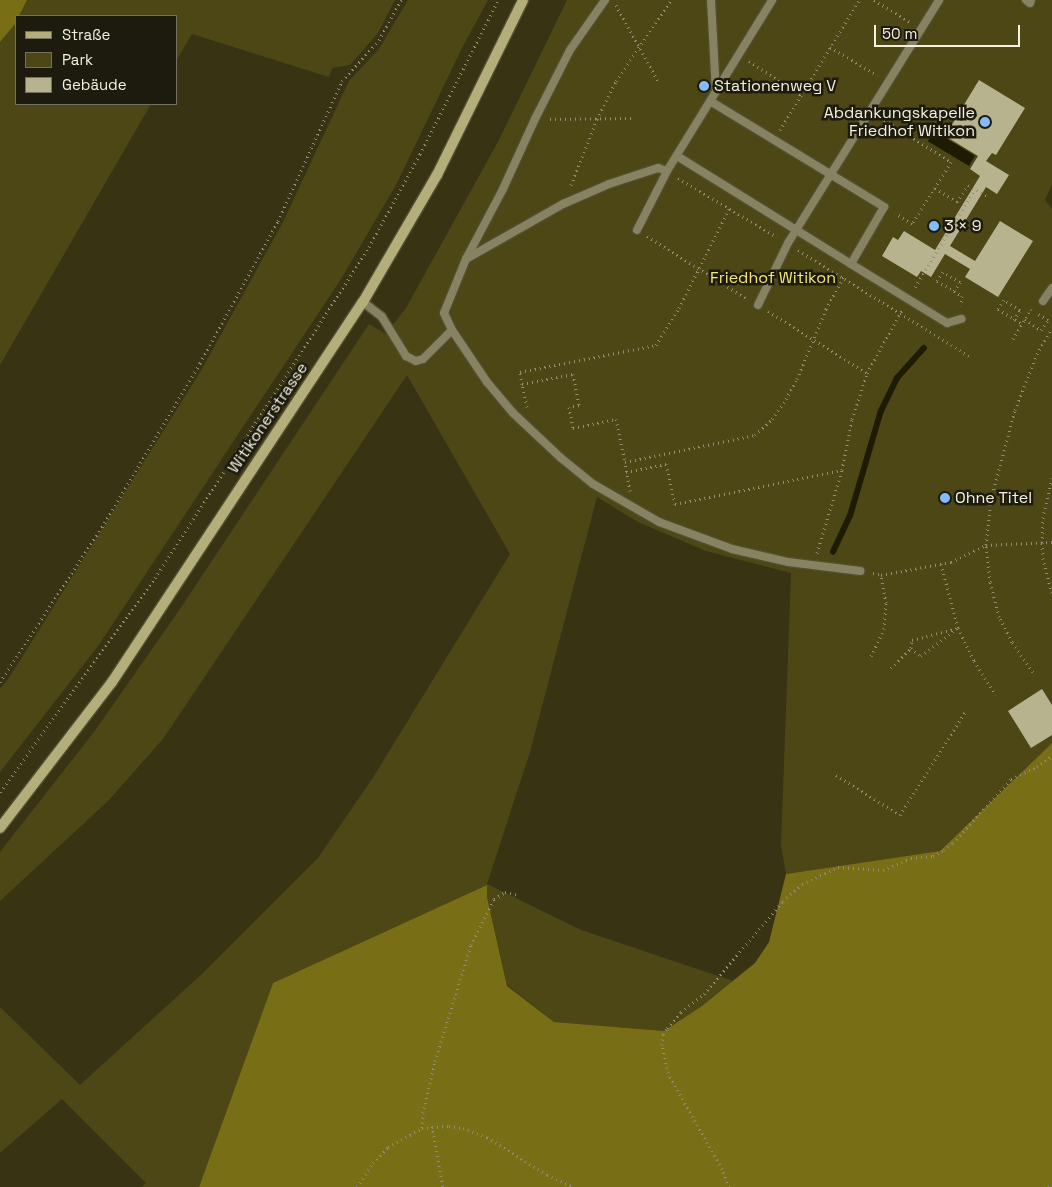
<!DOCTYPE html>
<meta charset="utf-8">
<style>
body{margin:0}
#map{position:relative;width:1052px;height:1187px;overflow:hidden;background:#383413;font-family:"Space Grotesk",sans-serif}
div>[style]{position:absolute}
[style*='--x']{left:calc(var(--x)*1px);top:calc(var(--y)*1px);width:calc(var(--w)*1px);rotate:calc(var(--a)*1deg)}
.green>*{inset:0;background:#4d4716}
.forest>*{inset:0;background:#786e15}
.water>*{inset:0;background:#1e1b03;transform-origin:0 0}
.stream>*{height:5.5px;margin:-2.75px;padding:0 2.75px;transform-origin:2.75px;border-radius:2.75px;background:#1e1b03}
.building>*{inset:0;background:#b7b38f}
.path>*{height:3px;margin-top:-1.5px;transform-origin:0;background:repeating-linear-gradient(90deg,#918e73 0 1px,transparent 0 5px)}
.roads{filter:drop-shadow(1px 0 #524f30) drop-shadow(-1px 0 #524f30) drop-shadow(0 1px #524f30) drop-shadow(0 -1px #524f30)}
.service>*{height:8px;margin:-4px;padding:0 4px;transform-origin:4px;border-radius:4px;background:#868262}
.secondary>*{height:10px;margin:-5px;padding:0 5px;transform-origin:5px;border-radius:5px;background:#b4af7a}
.dots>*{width:14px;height:14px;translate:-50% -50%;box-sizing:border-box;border:2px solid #1d1b0e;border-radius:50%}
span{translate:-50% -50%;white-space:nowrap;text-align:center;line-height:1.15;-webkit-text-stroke:5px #1d1b0e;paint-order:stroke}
.poi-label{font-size:16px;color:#f4f2df}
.left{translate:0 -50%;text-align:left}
.right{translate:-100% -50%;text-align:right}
.park-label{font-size:16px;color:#f5e878}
.street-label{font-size:16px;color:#f4f2df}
.legend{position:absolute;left:15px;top:15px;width:162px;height:90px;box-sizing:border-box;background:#1d1b0e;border:1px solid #737162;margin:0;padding:6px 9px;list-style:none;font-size:15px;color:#f4f2df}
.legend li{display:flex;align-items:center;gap:10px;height:25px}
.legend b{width:25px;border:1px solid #737162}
.scale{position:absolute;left:874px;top:25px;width:146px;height:22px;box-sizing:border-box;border:2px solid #f4f2df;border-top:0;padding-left:6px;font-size:15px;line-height:18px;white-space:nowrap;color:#f4f2df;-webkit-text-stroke:4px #1d1b0e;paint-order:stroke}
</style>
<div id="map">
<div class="green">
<i style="clip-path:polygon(27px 0,395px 0,378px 33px,350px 65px,332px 68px,329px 77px,192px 34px,176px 61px,176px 16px,19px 16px)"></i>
<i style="clip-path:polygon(408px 0,488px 0,462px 48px,396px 185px,341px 279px,98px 646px,0 772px,0 689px,9px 678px,202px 369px,283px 222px,349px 81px,379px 49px)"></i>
<i style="clip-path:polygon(567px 0,1052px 0,1052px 185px,1045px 200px,1052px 209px,1052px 743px,940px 851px,786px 874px,781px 845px,791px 573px,706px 551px,638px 522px,597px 497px,530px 752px,487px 884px,581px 930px,733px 981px,702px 1006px,664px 1031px,554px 1022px,507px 985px,487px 897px,487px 885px,273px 983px,199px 1187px,142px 1187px,146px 1183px,62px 1099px,0 1153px,0 1007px,80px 1085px,203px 973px,318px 858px,374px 776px,510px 554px,407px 375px,163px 739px,108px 801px,0 901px,0 852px,94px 732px,180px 609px,369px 324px,386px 334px,406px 308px,499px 140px)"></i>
<i style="clip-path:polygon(16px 23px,16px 104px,151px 104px,0 365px,0 42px)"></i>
</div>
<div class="forest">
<i style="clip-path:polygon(0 0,27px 0,19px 16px,16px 16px,16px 23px,0 42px)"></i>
<i style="clip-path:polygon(1052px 743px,1052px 1187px,199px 1187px,273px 983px,487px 885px,487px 897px,507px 986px,554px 1022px,664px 1031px,702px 1006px,755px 963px,769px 942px,786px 874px,940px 851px)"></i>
</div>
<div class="water">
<i style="left:934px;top:131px;width:48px;height:12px;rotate:31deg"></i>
</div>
<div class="stream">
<i style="--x:833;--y:552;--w:40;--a:-65"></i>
<i style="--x:850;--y:516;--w:109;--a:-73.6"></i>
<i style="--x:881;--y:411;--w:37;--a:-64"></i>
<i style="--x:897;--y:378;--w:40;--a:-48"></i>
</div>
<div class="building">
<i style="clip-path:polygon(979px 80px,1025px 108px,996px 155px,992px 153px,986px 161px,1009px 175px,997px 194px,986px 187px,950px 246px,975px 261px,1000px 221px,1033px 241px,998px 297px,965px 277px,970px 269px,945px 254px,931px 277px,921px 271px,917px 277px,882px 256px,893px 237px,898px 240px,904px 231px,935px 250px,980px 176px,970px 169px,978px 156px,945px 136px)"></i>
<i style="clip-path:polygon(1042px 689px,1052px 705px,1052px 735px,1031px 748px,1008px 711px)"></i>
</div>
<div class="path">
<i style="--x:874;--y:0;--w:42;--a:31.4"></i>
<i style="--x:616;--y:5;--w:87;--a:61.1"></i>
<i style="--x:830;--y:47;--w:55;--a:30.8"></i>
<i style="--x:749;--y:61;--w:62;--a:33.2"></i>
<i style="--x:880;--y:117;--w:84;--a:32.4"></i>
<i style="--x:951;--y:162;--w:73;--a:122.2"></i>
<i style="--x:912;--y:224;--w:20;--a:-147"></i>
<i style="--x:550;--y:119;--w:85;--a:-0.7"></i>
<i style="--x:780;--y:130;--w:152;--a:-58.7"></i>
<i style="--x:678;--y:178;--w:115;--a:30.8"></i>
<i style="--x:571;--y:185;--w:71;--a:-68.5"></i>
<i style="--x:597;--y:119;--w:42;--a:-63.4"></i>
<i style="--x:616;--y:81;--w:98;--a:-55.8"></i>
<i style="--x:935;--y:188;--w:26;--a:32"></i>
<i style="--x:957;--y:202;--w:20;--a:-57"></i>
<i style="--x:968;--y:185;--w:24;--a:30"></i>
<i style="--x:647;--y:236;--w:118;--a:32.2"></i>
<i style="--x:798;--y:250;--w:201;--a:31.8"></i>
<i style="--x:915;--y:287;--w:115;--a:-58.5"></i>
<i style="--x:954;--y:291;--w:11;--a:-56"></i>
<i style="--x:960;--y:282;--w:20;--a:-150"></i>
<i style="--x:943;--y:272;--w:11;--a:124"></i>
<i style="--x:937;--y:281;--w:20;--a:30"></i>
<i style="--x:954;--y:291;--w:9;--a:32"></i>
<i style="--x:962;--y:296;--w:10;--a:96"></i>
<i style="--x:768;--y:311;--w:117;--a:32.1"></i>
<i style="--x:1025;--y:319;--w:19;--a:35"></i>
<i style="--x:1041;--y:330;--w:12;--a:-55"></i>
<i style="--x:1048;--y:320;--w:12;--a:-149"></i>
<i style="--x:1014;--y:320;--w:12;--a:-59"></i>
<i style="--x:1020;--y:310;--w:19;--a:-148"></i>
<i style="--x:1004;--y:300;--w:11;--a:124"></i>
<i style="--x:998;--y:309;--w:28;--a:32"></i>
<i style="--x:1013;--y:339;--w:35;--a:-59"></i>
<i style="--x:1031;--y:309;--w:3;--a:45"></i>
<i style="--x:522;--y:384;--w:12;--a:-99"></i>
<i style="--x:520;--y:372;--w:139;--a:-11.2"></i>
<i style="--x:656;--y:345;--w:44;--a:-58.1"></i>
<i style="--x:679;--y:308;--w:113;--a:-63.2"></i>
<i style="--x:527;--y:407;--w:24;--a:-102"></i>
<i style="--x:522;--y:384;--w:52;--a:-11.1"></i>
<i style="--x:573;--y:374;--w:32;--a:79"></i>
<i style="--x:579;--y:405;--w:10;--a:169"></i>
<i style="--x:569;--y:407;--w:21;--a:79"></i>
<i style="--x:573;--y:428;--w:44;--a:-11.8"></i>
<i style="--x:616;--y:419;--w:44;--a:78.2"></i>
<i style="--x:626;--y:472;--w:41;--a:-11.3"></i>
<i style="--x:666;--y:464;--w:41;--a:77.3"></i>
<i style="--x:675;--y:504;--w:170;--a:-11.5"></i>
<i style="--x:1052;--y:478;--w:40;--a:103"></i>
<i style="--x:1043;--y:517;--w:26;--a:92"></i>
<i style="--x:1042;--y:543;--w:15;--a:86"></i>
<i style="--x:1043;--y:558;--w:36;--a:76"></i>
<i style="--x:630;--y:491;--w:29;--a:-100"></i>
<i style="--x:625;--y:462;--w:133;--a:-11.7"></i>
<i style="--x:755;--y:435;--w:23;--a:-43"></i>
<i style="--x:772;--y:419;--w:24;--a:-55"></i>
<i style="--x:786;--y:399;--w:23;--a:-61"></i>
<i style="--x:797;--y:379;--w:76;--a:-67.5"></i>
<i style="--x:826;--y:309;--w:39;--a:-61"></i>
<i style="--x:817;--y:553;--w:87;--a:-73.2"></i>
<i style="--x:842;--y:470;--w:52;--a:-78.9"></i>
<i style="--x:852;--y:419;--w:48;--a:-71.9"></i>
<i style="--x:867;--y:373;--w:72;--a:-60.9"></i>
<i style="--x:941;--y:564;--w:66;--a:75.1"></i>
<i style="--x:958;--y:628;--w:37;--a:64"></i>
<i style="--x:974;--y:661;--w:40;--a:57.1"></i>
<i style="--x:873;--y:573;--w:8;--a:14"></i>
<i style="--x:881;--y:575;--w:71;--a:-10.5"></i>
<i style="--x:951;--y:562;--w:39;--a:-26"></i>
<i style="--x:986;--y:545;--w:66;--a:-2.6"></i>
<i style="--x:911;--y:648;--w:13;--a:39"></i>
<i style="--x:921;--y:656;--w:45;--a:-36.9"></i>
<i style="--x:871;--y:656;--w:30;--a:-64"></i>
<i style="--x:884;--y:629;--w:26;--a:-86"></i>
<i style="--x:886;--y:603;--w:28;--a:-100"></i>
<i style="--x:891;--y:668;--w:28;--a:-45"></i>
<i style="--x:911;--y:648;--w:8;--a:-83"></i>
<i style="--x:912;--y:640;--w:48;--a:-14.6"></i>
<i style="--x:1033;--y:672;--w:37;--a:-125"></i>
<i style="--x:1012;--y:642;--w:28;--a:-117"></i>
<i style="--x:999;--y:617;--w:36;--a:-104"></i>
<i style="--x:990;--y:582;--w:37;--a:-96"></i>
<i style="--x:986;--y:545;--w:46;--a:-83.8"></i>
<i style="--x:991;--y:499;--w:92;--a:-74.9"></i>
<i style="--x:1015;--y:410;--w:60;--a:-68.6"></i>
<i style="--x:1037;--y:354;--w:30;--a:-60"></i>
<i style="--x:0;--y:682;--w:186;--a:-56.7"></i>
<i style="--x:102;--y:527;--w:191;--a:-59.1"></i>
<i style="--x:200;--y:363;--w:162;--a:-61.2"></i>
<i style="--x:278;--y:221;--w:154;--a:-65.4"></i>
<i style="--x:342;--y:81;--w:55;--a:-47.9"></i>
<i style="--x:379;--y:40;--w:46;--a:-61.2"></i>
<i style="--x:836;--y:775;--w:75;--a:32"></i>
<i style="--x:900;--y:815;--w:122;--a:-57.7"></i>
<i style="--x:0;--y:792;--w:264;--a:-54.1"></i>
<i style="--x:155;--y:578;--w:394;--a:-57.1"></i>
<i style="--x:369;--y:247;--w:106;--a:-61.3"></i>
<i style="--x:420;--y:154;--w:173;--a:-63.1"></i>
<i style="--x:432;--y:1126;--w:62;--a:79.8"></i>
<i style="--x:422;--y:1128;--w:15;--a:-86"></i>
<i style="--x:423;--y:1113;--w:53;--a:-77"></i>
<i style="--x:435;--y:1061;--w:121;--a:-72.8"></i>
<i style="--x:471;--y:945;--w:51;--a:-63.4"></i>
<i style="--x:494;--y:899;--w:13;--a:-32"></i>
<i style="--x:505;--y:892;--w:13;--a:13"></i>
<i style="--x:357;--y:1187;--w:29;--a:-56"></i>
<i style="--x:373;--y:1163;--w:22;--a:-47"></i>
<i style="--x:388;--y:1147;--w:39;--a:-29"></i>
<i style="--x:422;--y:1128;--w:27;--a:-4"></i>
<i style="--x:449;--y:1126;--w:14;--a:8"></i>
<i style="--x:463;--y:1128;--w:26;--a:21"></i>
<i style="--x:487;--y:1137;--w:71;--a:32.3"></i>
<i style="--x:547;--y:1175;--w:30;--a:24"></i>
<i style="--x:729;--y:1187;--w:19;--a:-111"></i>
<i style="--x:722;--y:1169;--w:110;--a:-119.4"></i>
<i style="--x:668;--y:1073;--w:29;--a:-102"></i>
<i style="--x:662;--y:1045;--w:11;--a:-85"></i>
<i style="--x:663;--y:1034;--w:7;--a:-56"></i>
<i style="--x:667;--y:1028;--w:21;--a:-49"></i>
<i style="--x:681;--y:1012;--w:29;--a:-38"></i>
<i style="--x:704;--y:994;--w:122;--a:-49.7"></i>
<i style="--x:783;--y:901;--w:25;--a:-42"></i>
<i style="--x:802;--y:884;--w:40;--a:-25"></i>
<i style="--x:838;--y:867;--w:45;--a:3.8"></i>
<i style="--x:883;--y:870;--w:30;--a:-23"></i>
<i style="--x:911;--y:858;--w:22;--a:-5"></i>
<i style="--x:933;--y:856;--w:13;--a:-29"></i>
<i style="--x:944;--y:850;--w:11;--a:-38"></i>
<i style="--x:953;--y:843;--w:86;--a:-47.8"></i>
<i style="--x:1011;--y:779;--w:29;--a:-25"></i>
<i style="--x:1037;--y:767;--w:19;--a:-36"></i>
<i style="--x:1048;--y:1187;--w:4;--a:-27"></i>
</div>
<div class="roads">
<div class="service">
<i style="--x:605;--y:0;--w:61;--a:125"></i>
<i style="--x:570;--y:50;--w:77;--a:116.9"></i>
<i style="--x:535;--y:119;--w:77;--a:114.6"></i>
<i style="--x:503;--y:189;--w:79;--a:117.9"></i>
<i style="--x:466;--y:259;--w:58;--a:112.2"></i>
<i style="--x:444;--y:313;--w:19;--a:65"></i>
<i style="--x:452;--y:330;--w:63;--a:56.1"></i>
<i style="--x:487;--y:382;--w:40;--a:50"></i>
<i style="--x:513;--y:413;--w:66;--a:43.2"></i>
<i style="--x:561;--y:458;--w:41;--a:39.1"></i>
<i style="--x:593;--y:484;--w:76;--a:29.9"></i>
<i style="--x:659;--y:522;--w:78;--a:20.3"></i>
<i style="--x:732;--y:549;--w:57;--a:13.1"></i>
<i style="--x:788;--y:562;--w:73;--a:7.1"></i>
<i style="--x:711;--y:0;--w:92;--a:86.9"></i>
<i style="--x:1026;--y:0;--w:5;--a:37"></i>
<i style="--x:1030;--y:3;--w:3;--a:-72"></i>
<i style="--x:710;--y:101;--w:204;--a:31.3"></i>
<i style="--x:884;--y:207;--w:66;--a:120.1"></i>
<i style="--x:851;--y:264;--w:113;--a:31.6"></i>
<i style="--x:947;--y:323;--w:15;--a:-16"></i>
<i style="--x:677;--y:156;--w:205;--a:31.8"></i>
<i style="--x:637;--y:230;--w:66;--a:-63"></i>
<i style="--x:667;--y:171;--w:201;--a:-58.4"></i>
<i style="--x:466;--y:259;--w:112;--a:-29.6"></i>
<i style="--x:563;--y:204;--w:50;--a:-23.5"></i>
<i style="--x:609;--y:184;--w:52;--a:-18.1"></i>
<i style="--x:658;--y:168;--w:9;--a:18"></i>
<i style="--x:1043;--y:301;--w:16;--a:-55"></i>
<i style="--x:363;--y:302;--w:24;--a:38"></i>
<i style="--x:382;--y:317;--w:46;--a:58.4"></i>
<i style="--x:406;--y:356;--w:11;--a:27"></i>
<i style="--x:416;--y:361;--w:7;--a:-16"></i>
<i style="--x:423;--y:359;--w:41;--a:-45"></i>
<i style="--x:758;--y:305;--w:69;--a:-64.2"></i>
<i style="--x:788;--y:243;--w:286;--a:-58.1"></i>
</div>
<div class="secondary">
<i style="--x:0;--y:828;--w:184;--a:-52.5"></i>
<i style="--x:112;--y:682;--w:455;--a:-56.6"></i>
<i style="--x:363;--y:302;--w:147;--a:-59.8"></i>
<i style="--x:437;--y:175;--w:195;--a:-63.8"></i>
</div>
</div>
<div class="dots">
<i style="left:704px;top:86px;background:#84bcfb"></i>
<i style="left:985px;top:122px;background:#84bcfb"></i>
<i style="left:934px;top:226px;background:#84bcfb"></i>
<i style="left:945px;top:498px;background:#84bcfb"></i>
</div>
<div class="poi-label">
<span class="left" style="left:714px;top:86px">Stationenweg V</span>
<span class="right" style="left:975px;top:122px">Abdankungskapelle<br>Friedhof Witikon</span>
<span class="left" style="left:944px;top:226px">3 × 9</span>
<span class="left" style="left:955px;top:498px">Ohne Titel</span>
</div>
<div class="park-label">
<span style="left:773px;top:278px">Friedhof Witikon</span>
</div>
<div class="street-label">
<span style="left:268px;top:418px;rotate:-56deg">Witikonerstrasse</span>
</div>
<ul class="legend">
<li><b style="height:6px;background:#b4af7a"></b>Straße</li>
<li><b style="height:14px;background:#4d4716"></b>Park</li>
<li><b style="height:14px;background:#b7b38f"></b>Gebäude</li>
</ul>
<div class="scale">50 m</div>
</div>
